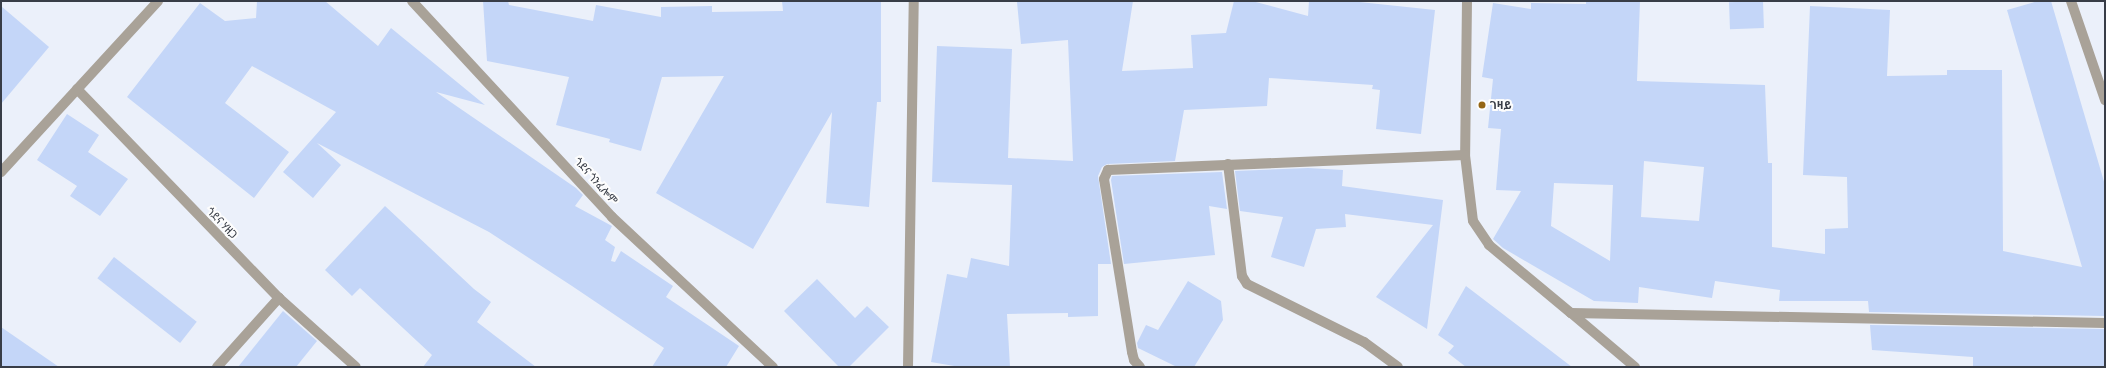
<!DOCTYPE html>
<meta charset="utf-8">
<style>
body{margin:0}
#map{position:relative;width:2106px;height:368px;overflow:hidden;background:#ebf0fa;font-family:Manrope,"Noto Sans Ethiopic",sans-serif}
div>[style]{position:absolute}
[style*='--x']{left:calc(var(--x)*1px);top:calc(var(--y)*1px);width:calc(var(--w)*1px);rotate:calc(var(--a)*1deg)}
.building>*{inset:0;background:#c4d6f8;transform-origin:0 0}
.minor>*{height:10px;margin:-5px;padding:0 5px;transform-origin:5px;border-radius:5px;background:#a9a298}
.dots>*{width:11px;height:11px;translate:-50% -50%;box-sizing:border-box;border:2px solid #fdfdfd;border-radius:50%}
span{translate:-50% -50%;white-space:nowrap;text-align:center;line-height:1.15;-webkit-text-stroke:4px #fdfdfd;paint-order:stroke}
.poi-label{font-size:11px;color:#383d47;font-weight:700}
.left{translate:0 -50%;text-align:left}
.street-label{font-size:11px;color:#383d47}
.frame{position:absolute;inset:0;border:2px solid #383d47;pointer-events:none}
</style>
<div id="map">
<div class="building">
<i style="clip-path:polygon(257px 1px,325px 1px,378px 46px,391px 28px,485px 105px,436px 92px,576px 188px,583px 195px,575px 206px,612px 226px,605px 240px,615px 247px,611px 261px,615px 262px,621px 251px,673px 286px,666px 297px,739px 346px,726px 367px,652px 367px,664px 348px,572px 286px,489px 232px,317px 143px,341px 165px,313px 198px,283px 172px,336px 112px,252px 66px,225px 103px,289px 152px,254px 198px,127px 97px,200px 3px,225px 21px,256px 18px)"></i>
<i style="clip-path:polygon(483px 1px,508px 1px,509px 5px,593px 21px,596px 5px,661px 17px,661px 7px,712px 6px,712px 12px,783px 11px,782px 1px,881px 1px,881px 102px,877px 102px,869px 207px,826px 203px,832px 112px,753px 249px,656px 193px,724px 76px,662px 77px,641px 151px,609px 142px,610px 139px,556px 125px,569px 77px,487px 61px)"></i>
<i style="clip-path:polygon(1031px 1px,1133px 1px,1122px 71px,1193px 68px,1191px 35px,1226px 33px,1234px 1px,1252px 1px,1308px 16px,1309px 1px,1350px 1px,1435px 10px,1421px 134px,1376px 129px,1380px 90px,1372px 89px,1373px 85px,1269px 78px,1267px 106px,1184px 110px,1175px 161px,1107px 164px,1102px 167px,1098px 176px,1111px 264px,1098px 264px,1098px 316px,1068px 317px,1068px 313px,1007px 314px,1010px 367px,960px 367px,931px 362px,947px 274px,967px 278px,971px 258px,1009px 266px,1012px 185px,932px 182px,937px 46px,1012px 49px,1008px 158px,1073px 161px,1068px 40px,1021px 44px,1017px 2px)"></i>
<i style="clip-path:polygon(evenodd,1586px 1px,1640px 1px,1637px 81px,1765px 85px,1768px 163px,1772px 163px,1772px 247px,1825px 254px,1825px 229px,1848px 228px,1847px 177px,1803px 175px,1810px 6px,1890px 10px,1887px 76px,1947px 75px,1947px 70px,2002px 70px,2003px 251px,2082px 267px,2007px 10px,2038px 1px,2051px 1px,2105px 185px,2105px 316px,1869px 312px,1868px 301px,1779px 301px,1780px 290px,1715px 281px,1712px 298px,1639px 287px,1638px 303px,1594px 301px,1503px 248px,1493px 239px,1521px 191px,1496px 190px,1501px 129px,1488px 128px,1493px 79px,1482px 77px,1493px 3px,1531px 9px,1531px 3px,1586px 4px,1586px 1px,1644px 161px,1704px 167px,1699px 221px,1641px 217px,1644px 161px,1586px 1px,1554px 183px,1613px 185px,1610px 261px,1551px 226px,1554px 183px)"></i>
<i style="left:1763px;top:1px;width:27px;height:34px;rotate:88deg"></i>
<i style="clip-path:polygon(1px 6px,49px 47px,1px 104px)"></i>
<i style="clip-path:polygon(67px 114px,99px 135px,88px 152px,128px 179px,100px 216px,70px 196px,77px 186px,37px 160px)"></i>
<i style="clip-path:polygon(1308px 168px,1343px 170px,1342px 186px,1443px 200px,1427px 329px,1376px 297px,1433px 225px,1345px 214px,1346px 227px,1316px 229px,1304px 267px,1271px 257px,1283px 217px,1240px 211px,1235px 171px)"></i>
<i style="clip-path:polygon(1222px 172px,1227px 209px,1209px 206px,1215px 255px,1124px 264px,1111px 180px,1112px 176px)"></i>
<i style="clip-path:polygon(385px 206px,474px 289px,491px 302px,477px 322px,536px 367px,423px 367px,432px 355px,360px 288px,352px 296px,325px 270px)"></i>
<i style="left:114px;top:257px;width:105px;height:27px;rotate:38deg"></i>
<i style="clip-path:polygon(817px 279px,855px 318px,867px 306px,889px 327px,849px 367px,839px 367px,784px 311px)"></i>
<i style="clip-path:polygon(1188px 281px,1221px 301px,1223px 320px,1194px 367px,1177px 367px,1138px 348px,1137px 343px,1146px 325px,1158px 330px)"></i>
<i style="clip-path:polygon(1466px 286px,1572px 367px,1466px 367px,1448px 353px,1454px 346px,1438px 335px)"></i>
<i style="clip-path:polygon(283px 311px,317px 341px,296px 367px,238px 367px)"></i>
<i style="clip-path:polygon(1870px 325px,2104px 329px,2104px 367px,1973px 367px,1973px 357px,1872px 350px)"></i>
<i style="clip-path:polygon(1px 327px,59px 367px,1px 367px)"></i>
</div>
<div class="minor">
<i style="--x:412;--y:1;--w:294;--a:47.2"></i>
<i style="--x:612;--y:217;--w:220;--a:43"></i>
<i style="--x:1467;--y:1;--w:154;--a:90.7"></i>
<i style="--x:1465;--y:155;--w:66;--a:83.1"></i>
<i style="--x:1473;--y:221;--w:29;--a:56"></i>
<i style="--x:1489;--y:245;--w:107;--a:39.7"></i>
<i style="--x:2071;--y:1;--w:105;--a:71"></i>
<i style="--x:77;--y:89;--w:291;--a:46"></i>
<i style="--x:279;--y:298;--w:103;--a:41.9"></i>
<i style="--x:1228;--y:164;--w:113;--a:82.9"></i>
<i style="--x:1242;--y:276;--w:9;--a:58"></i>
<i style="--x:1247;--y:284;--w:131;--a:26.4"></i>
<i style="--x:1364;--y:342;--w:42;--a:36.3"></i>
<i style="--x:1;--y:172;--w:232;--a:-47.4"></i>
<i style="--x:217;--y:367;--w:93;--a:-48.1"></i>
<i style="--x:908;--y:367;--w:366;--a:-89.1"></i>
<i style="--x:1140;--y:367;--w:9;--a:-131"></i>
<i style="--x:1134;--y:360;--w:8;--a:-104"></i>
<i style="--x:1132;--y:352;--w:175;--a:-99.2"></i>
<i style="--x:1104;--y:179;--w:10;--a:-66"></i>
<i style="--x:1108;--y:170;--w:357;--a:-2.4"></i>
<i style="--x:1635;--y:367;--w:84;--a:-139.8"></i>
<i style="--x:1571;--y:313;--w:534;--a:1.07"></i>
</div>
<div class="dots">
<i style="left:1482px;top:105px;background:#946514"></i>
</div>
<div class="poi-label">
<span class="left" style="left:1490px;top:105px">ገዛይ</span>
</div>
<div class="street-label">
<span style="left:596px;top:181px;rotate:48deg">ጎደና ጎንፈሎም</span>
<span style="left:222px;top:223px;rotate:46deg">ጎደና ሃዘጋ</span>
</div>
<div class="frame"></div>
</div>
